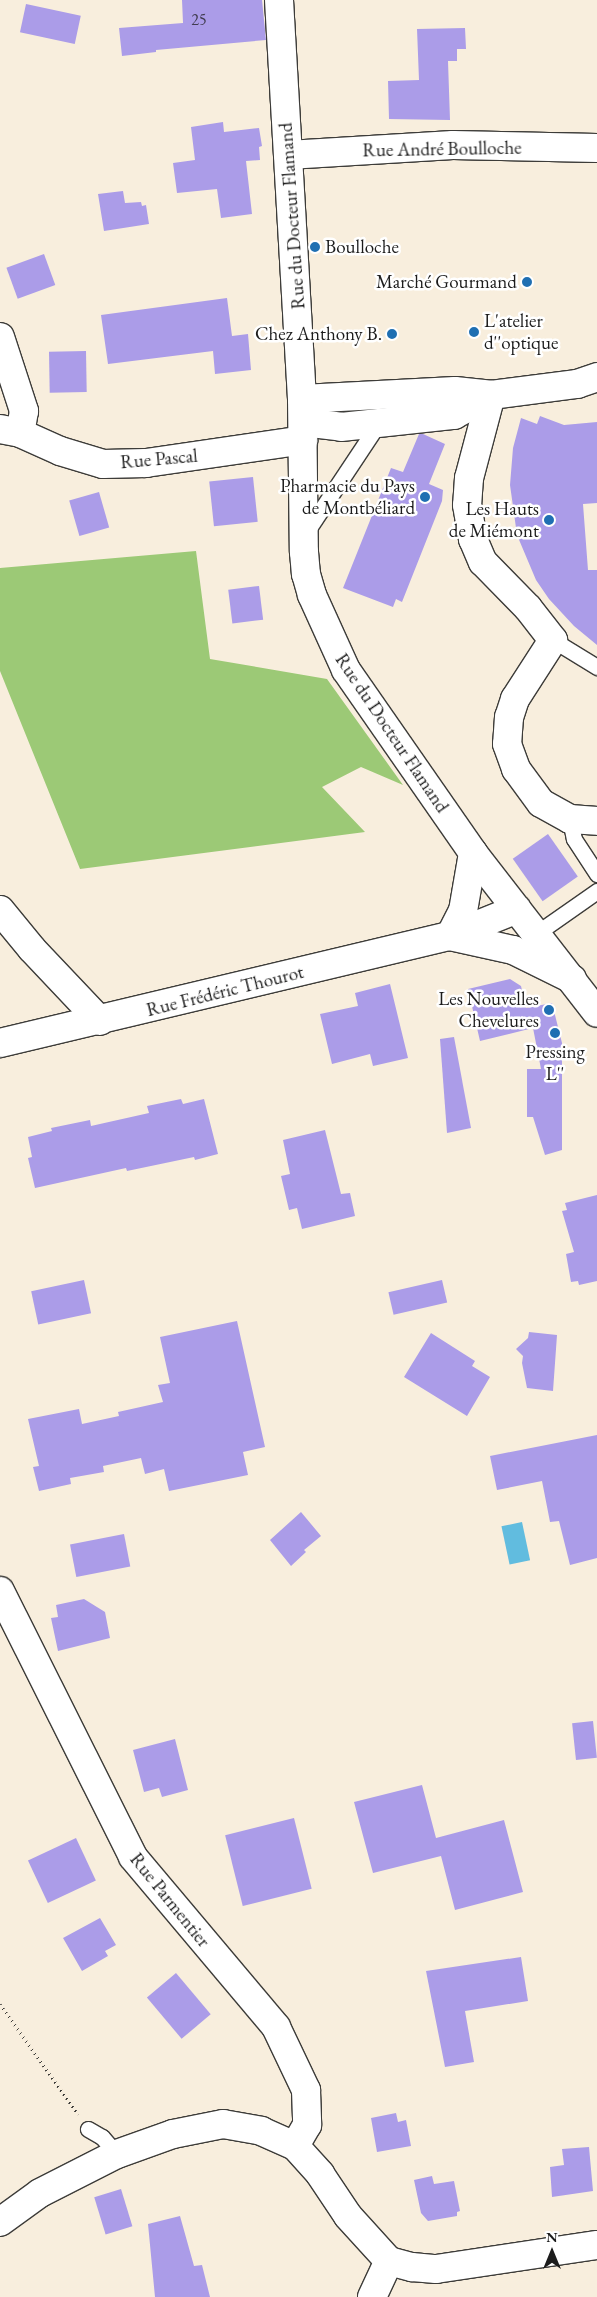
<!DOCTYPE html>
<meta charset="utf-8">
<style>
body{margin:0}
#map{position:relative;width:597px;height:2297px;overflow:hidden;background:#f8eedd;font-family:"EB Garamond",serif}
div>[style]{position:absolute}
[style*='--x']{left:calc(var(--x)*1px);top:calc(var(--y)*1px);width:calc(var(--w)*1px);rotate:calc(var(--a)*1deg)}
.green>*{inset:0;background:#9cc976}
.water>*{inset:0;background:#61bcdf;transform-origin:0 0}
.building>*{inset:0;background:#ab9ce8;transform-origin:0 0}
.path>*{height:3px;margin-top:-1.5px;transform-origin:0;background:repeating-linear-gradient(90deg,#3d3c39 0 1px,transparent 0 5px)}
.roads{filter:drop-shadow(1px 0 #3d3c39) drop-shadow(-1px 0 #3d3c39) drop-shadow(0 1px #3d3c39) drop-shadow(0 -1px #3d3c39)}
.service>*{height:15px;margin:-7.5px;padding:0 7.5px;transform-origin:7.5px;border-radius:7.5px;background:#fff}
.minor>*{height:28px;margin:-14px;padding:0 14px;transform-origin:14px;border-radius:14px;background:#fff}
.tertiary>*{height:28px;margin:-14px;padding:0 14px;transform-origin:14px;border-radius:14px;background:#fff}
.dots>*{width:14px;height:14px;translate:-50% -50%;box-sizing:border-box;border:2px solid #fff;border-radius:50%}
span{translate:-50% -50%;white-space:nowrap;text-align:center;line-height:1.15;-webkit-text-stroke:5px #fff;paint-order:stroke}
.number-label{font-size:16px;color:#403c4f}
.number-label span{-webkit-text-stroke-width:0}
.street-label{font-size:19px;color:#1c1c1c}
.poi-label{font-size:19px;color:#1c1c1c}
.left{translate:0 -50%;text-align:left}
.right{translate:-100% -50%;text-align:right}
.north{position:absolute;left:527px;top:2227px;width:50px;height:50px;-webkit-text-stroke:4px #fff;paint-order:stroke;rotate:0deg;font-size:14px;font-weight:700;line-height:20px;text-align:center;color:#1c1c1c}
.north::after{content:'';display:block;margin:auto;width:18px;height:22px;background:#1c1c1c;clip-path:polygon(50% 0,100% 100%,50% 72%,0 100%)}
</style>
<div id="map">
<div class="green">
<i style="clip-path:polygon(196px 551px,210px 659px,327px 679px,403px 785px,361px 767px,322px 787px,365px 832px,80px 869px,0 671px,0 568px)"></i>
</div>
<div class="water">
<i style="left:522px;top:1522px;width:39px;height:21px;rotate:78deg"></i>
</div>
<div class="building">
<i style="clip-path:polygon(182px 0,262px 0,266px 40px,156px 50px,156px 52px,122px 56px,119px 28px,183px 23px)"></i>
<i style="left:26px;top:4px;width:56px;height:29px;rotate:12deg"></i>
<i style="clip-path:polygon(465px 28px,466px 49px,457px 49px,457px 61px,448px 61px,450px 120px,389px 119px,388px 81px,419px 80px,417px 29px)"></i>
<i style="clip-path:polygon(223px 122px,224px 132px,259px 128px,262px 146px,259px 147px,260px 160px,246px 161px,252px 214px,221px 218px,217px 189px,177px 193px,173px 163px,195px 160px,191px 127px)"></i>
<i style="clip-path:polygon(123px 191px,125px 203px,141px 202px,142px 206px,146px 205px,149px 224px,104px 231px,98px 194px)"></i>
<i style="left:44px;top:254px;width:33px;height:40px;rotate:70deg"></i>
<i style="clip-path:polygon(227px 298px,232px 336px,248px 334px,251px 370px,215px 374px,213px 351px,108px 364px,101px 315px)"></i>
<i style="left:86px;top:351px;width:41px;height:37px;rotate:89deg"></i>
<i style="clip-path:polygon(540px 416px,564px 425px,597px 422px,597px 503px,583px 504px,588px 570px,597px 570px,597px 645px,574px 626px,549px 599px,536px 580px,517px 535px,510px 485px,513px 448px,521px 418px,537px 424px)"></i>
<i style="clip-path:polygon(419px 434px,423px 434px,445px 444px,429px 484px,443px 490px,442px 501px,402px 602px,396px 599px,393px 607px,343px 588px,391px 468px,403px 472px)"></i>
<i style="left:253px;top:477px;width:45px;height:44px;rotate:84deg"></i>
<i style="left:99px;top:492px;width:37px;height:31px;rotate:74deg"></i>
<i style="left:259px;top:586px;width:34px;height:31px;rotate:83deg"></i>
<i style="left:548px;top:834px;width:52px;height:43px;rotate:55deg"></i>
<i style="clip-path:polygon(510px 979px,521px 986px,526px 1008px,552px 1003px,562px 1043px,562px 1150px,545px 1155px,533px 1117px,527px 1117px,527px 1069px,541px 1069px,533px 1028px,480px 1041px,468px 989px)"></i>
<i style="clip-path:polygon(390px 984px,408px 1058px,373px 1066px,370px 1054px,332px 1064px,320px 1014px,358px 1006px,355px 993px)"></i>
<i style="clip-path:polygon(454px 1037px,471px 1128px,447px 1133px,440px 1039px)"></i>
<i style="clip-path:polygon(181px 1099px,183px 1104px,204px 1099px,218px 1154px,195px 1160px,194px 1157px,127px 1171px,126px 1168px,35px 1188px,28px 1158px,32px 1157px,28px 1137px,52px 1131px,51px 1128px,90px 1120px,91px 1126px,149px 1113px,147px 1106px)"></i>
<i style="clip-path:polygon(325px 1130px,341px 1194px,350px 1193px,355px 1216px,302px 1229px,297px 1208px,289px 1210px,281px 1176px,290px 1174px,283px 1140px)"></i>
<i style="clip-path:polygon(597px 1195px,597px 1281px,579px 1285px,578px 1281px,571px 1282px,566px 1254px,574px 1252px,562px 1211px,567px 1210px,565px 1203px)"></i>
<i style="left:84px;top:1280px;width:34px;height:54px;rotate:78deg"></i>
<i style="left:442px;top:1280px;width:23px;height:55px;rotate:77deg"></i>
<i style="clip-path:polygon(237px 1321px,265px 1447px,243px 1452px,248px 1475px,169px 1491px,164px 1469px,145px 1474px,141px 1458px,103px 1466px,104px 1472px,70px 1478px,71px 1484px,39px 1491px,33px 1467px,39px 1466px,28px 1419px,79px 1409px,82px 1424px,119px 1416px,118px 1412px,163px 1402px,158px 1385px,170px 1383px,160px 1337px)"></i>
<i style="clip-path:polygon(529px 1332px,557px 1335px,553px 1391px,527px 1388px,522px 1363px,523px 1356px,516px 1349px,528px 1338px)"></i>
<i style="clip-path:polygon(431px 1333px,475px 1361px,472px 1366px,490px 1377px,467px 1416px,404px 1377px)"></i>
<i style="clip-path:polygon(597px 1435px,597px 1558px,570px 1565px,559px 1521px,550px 1522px,542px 1481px,497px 1490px,490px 1456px)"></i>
<i style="clip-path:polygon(301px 1512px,321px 1536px,304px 1550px,306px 1552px,291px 1566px,270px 1540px)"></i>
<i style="left:124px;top:1534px;width:33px;height:55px;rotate:79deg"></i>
<i style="clip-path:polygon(84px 1599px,105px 1612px,110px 1638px,58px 1651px,51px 1618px,58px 1617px,56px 1605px)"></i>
<i style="left:593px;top:1721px;width:37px;height:21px;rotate:84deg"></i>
<i style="clip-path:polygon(175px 1739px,188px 1790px,162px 1797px,159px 1788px,144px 1792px,133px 1750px)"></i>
<i style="clip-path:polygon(422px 1785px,436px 1838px,504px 1820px,523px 1892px,455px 1910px,441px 1856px,373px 1873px,354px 1802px)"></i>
<i style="left:294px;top:1818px;width:73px;height:71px;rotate:76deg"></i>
<i style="left:76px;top:1838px;width:47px;height:53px;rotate:65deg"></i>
<i style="clip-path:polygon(100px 1918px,116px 1945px,105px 1951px,108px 1956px,82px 1971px,63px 1938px)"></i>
<i style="clip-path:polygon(521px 1957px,528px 2001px,465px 2011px,474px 2062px,445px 2067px,426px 1971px)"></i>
<i style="left:176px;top:1973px;width:54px;height:38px;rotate:50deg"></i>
<i style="clip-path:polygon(396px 2113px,398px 2122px,406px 2120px,411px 2146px,377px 2152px,371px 2118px)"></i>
<i style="clip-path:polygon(589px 2147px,593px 2191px,552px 2197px,550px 2167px,564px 2165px,562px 2149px)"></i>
<i style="clip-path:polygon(432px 2176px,434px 2184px,454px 2181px,460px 2211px,457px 2212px,457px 2216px,428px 2221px,421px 2213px,414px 2180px)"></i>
<i style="left:121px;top:2189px;width:39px;height:28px;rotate:73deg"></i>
<i style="clip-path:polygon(180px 2216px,194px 2266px,202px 2265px,210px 2297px,155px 2297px,148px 2224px)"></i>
</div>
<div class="path">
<i style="--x:0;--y:2004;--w:135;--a:54.7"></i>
</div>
<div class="roads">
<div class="service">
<i style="--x:307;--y:531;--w:128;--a:-56.4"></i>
<i style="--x:553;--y:640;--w:52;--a:31.5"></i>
<i style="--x:570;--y:819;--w:20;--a:79"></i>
<i style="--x:574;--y:839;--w:42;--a:56.7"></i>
<i style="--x:537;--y:933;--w:73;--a:-35"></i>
<i style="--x:88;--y:2129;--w:16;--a:30"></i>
<i style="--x:102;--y:2137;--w:23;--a:49"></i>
</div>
<div class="minor">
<i style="--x:288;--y:155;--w:165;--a:-3.5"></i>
<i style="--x:453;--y:145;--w:144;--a:1.2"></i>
<i style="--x:0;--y:337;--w:78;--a:72"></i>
<i style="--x:24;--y:411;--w:22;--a:100"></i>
<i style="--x:491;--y:395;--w:86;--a:104.8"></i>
<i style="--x:469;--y:478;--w:27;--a:94"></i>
<i style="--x:467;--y:505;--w:35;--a:80"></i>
<i style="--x:473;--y:539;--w:25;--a:67"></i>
<i style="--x:483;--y:562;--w:64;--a:45.6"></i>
<i style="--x:528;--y:608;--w:41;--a:52"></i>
<i style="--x:553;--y:640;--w:70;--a:122.8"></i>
<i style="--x:515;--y:699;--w:19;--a:108"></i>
<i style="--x:509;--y:717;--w:27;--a:94"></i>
<i style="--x:507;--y:744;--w:27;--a:70"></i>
<i style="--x:516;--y:769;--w:42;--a:53.7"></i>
<i style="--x:541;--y:803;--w:33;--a:29"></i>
<i style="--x:570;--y:819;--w:27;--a:4"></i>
<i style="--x:302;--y:399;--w:153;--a:-3"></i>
<i style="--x:455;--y:391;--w:36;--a:6"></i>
<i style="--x:491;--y:395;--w:87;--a:-7.3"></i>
<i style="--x:577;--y:384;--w:21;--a:-19"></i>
<i style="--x:303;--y:422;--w:38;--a:7"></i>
<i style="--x:341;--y:427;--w:114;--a:-6.1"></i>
<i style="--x:454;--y:415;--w:42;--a:-28.4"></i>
<i style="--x:0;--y:429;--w:20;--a:11"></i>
<i style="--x:20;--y:433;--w:44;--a:24.2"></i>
<i style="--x:60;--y:451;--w:45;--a:16.8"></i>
<i style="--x:103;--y:464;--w:43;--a:-1.3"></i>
<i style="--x:146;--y:463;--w:159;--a:-8.3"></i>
<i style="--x:0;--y:910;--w:50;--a:50.6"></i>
<i style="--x:32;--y:949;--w:99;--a:46.6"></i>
<i style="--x:450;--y:936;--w:65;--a:12.5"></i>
<i style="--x:513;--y:950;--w:66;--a:26.2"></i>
<i style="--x:450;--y:936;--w:28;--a:-63"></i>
<i style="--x:463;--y:911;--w:59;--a:-80.2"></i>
<i style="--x:0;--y:1043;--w:463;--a:-13.4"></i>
<i style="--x:450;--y:936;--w:72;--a:-21.9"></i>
<i style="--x:0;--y:1591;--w:297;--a:63.4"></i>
<i style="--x:133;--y:1857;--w:222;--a:49.9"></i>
<i style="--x:276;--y:2027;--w:70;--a:64.5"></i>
<i style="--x:306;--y:2090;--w:35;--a:88"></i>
<i style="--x:307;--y:2125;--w:24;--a:120"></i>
<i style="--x:0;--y:2222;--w:49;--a:-35.9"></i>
<i style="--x:40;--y:2193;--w:86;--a:-26.9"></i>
<i style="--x:117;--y:2154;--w:59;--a:-19.7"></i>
<i style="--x:173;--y:2134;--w:51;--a:-11.3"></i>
<i style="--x:223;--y:2124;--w:39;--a:10"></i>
<i style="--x:261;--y:2131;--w:37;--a:24"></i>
<i style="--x:295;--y:2146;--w:38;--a:48"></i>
<i style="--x:320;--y:2174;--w:50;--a:56.3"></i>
<i style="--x:348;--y:2216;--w:61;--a:47.7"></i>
<i style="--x:389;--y:2261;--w:24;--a:15"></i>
<i style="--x:412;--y:2267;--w:24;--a:5"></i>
<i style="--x:436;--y:2269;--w:163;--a:-8.5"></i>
<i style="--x:372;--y:2297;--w:40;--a:-65"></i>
</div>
<div class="tertiary">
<i style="--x:279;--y:0;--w:400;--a:86.7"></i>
<i style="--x:302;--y:399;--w:153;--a:89.3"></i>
<i style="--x:304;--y:552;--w:22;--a:85"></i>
<i style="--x:306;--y:574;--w:22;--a:74"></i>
<i style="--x:312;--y:595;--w:82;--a:65.6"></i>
<i style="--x:346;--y:670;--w:223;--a:55.2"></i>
<i style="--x:473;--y:853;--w:202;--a:52.2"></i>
</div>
</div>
<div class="dots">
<i style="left:315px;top:247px;background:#1f6fb2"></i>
<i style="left:527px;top:282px;background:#1f6fb2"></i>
<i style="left:474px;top:332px;background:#1f6fb2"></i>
<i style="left:392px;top:334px;background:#1f6fb2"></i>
<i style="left:425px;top:497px;background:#1f6fb2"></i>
<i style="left:549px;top:520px;background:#1f6fb2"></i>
<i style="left:549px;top:1010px;background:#1f6fb2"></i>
<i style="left:555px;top:1033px;background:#1f6fb2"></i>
</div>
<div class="number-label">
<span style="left:199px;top:20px">25</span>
</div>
<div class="street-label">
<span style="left:442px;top:149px;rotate:-1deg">Rue André Boulloche</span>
<span style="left:292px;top:216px;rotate:-94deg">Rue du Docteur Flamand</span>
<span style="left:159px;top:459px;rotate:-5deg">Rue Pascal</span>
<span style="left:392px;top:733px;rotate:56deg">Rue du Docteur Flamand</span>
<span style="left:225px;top:991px;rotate:-14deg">Rue Frédéric Thourot</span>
<span style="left:170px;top:1900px;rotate:51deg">Rue Parmentier</span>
</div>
<div class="poi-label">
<span class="left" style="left:325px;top:247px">Boulloche</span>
<span class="right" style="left:517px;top:282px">Marché Gourmand</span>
<span class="left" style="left:484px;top:332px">L'atelier<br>d''optique</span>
<span class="right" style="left:382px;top:334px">Chez Anthony B.</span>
<span class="right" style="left:415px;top:497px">Pharmacie du Pays<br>de Montbéliard</span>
<span class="right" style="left:539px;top:520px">Les Hauts<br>de Miémont</span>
<span class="right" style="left:539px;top:1010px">Les Nouvelles<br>Chevelures</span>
<span style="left:555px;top:1063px">Pressing<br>L''</span>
</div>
<div class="north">N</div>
</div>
